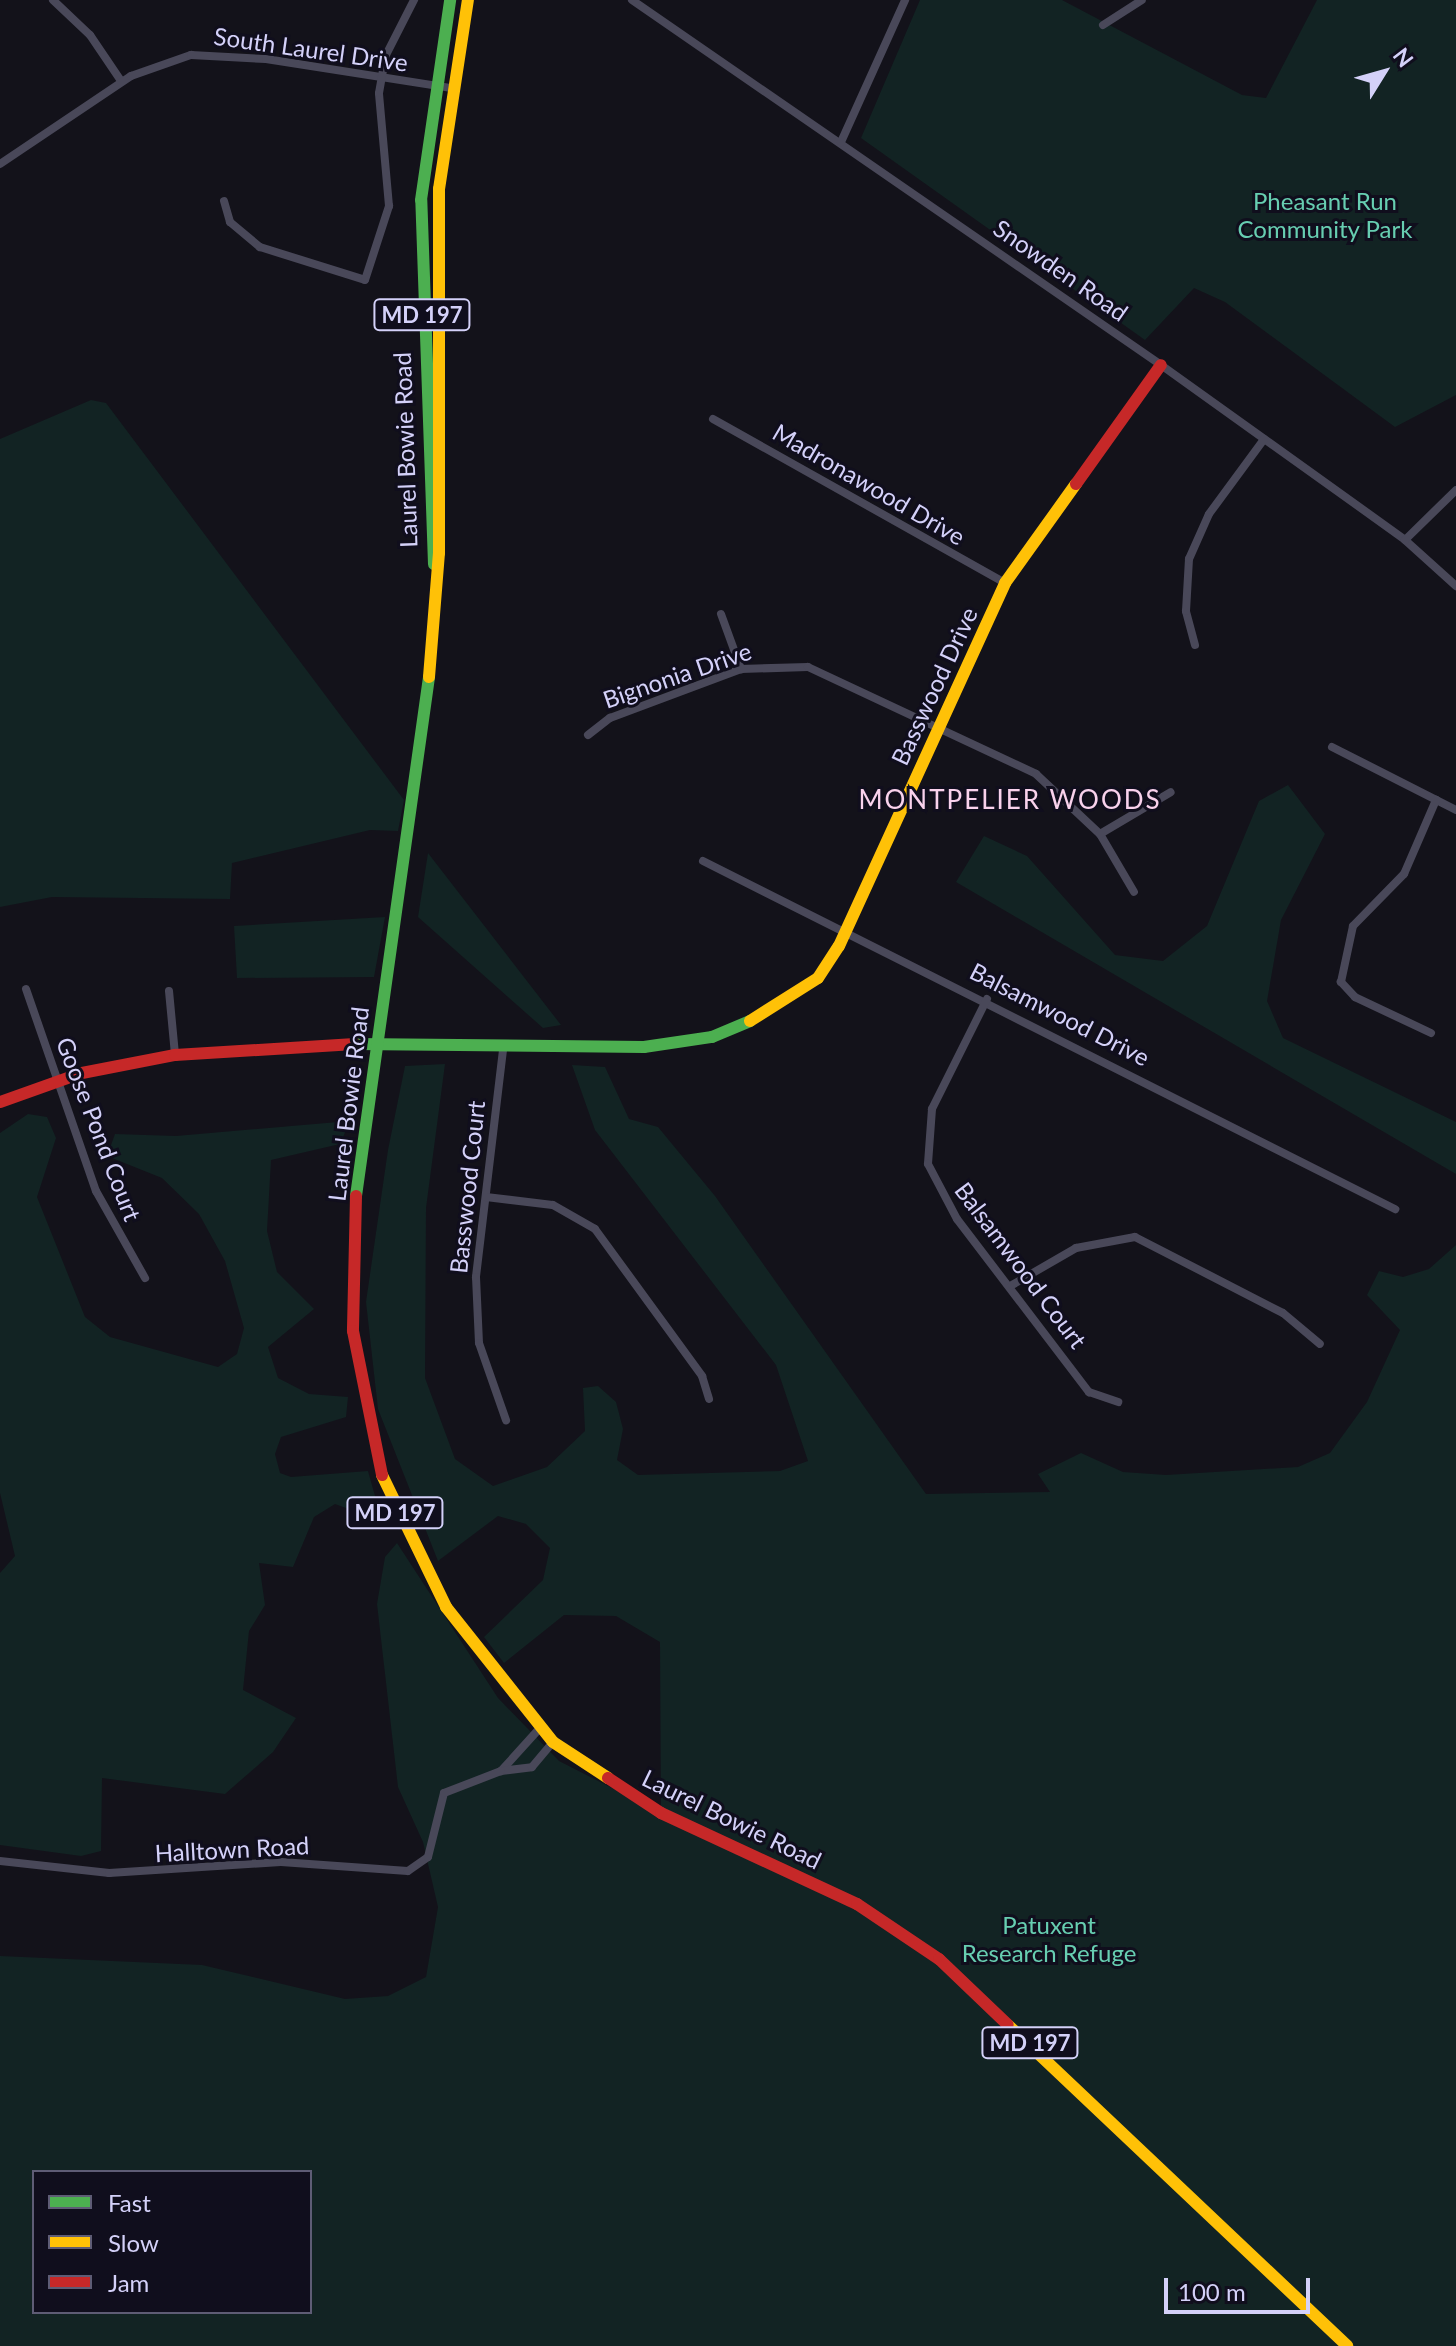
<!DOCTYPE html>
<style>
body{margin:0}
#map{position:relative;width:1456px;height:2346px;overflow:hidden;background:#13121a;font-family:Lato,sans-serif}
div>[style]{position:absolute}
[style*='--x']{left:calc(var(--x)*1px);top:calc(var(--y)*1px);width:calc(var(--w)*1px);rotate:calc(var(--a)*1deg)}
.green>*{inset:0;background:#122323}
.street>*{height:8px;margin:-4px;padding:0 4px;transform-origin:4px;border-radius:4px;background:#494859}
.fast>*{height:12px;margin:-6px;padding:0 6px;transform-origin:6px;border-radius:6px;background:#4caf50}
.slow>*{height:12px;margin:-6px;padding:0 6px;transform-origin:6px;border-radius:6px;background:#ffc107}
.jam>*{height:12px;margin:-6px;padding:0 6px;transform-origin:6px;border-radius:6px;background:#c62828}
span{translate:-50% -50%;white-space:nowrap;text-align:center;line-height:1.15;-webkit-text-stroke:6px #100e1d;paint-order:stroke}
.shield-label span{padding:2px 6px;background:#100e1d;border:2px solid;border-radius:6px;-webkit-text-stroke-width:0}
.shield-label{font-size:22px;color:#d4d1f9;font-weight:700}
.street-label{font-size:24px;color:#d4d1f9}
.park-label{font-size:24px;color:#67ceb1}
.neighbourhood-label{font-size:26px;color:#f9d2ec;letter-spacing:2px}
.legend{position:absolute;left:32px;top:2170px;width:280px;height:144px;box-sizing:border-box;background:#100e1d;border:2px solid #5e5c75;margin:0;padding:10px 14px;list-style:none;font-size:24px;color:#d4d1f9}
.legend li{display:flex;align-items:center;gap:16px;height:40px}
.legend b{width:40px;border:2px solid #5e5c75}
.north{position:absolute;left:1344px;top:32px;width:80px;height:80px;-webkit-text-stroke:6px #100e1d;paint-order:stroke;rotate:53deg;font-size:22px;font-weight:700;line-height:32px;text-align:center;color:#d4d1f9}
.north::after{content:'';display:block;margin:auto;width:28px;height:36px;background:#d4d1f9;clip-path:polygon(50% 0,100% 100%,50% 72%,0 100%)}
.scale{position:absolute;left:1164px;top:2278px;width:146px;height:36px;box-sizing:border-box;border:4px solid #d4d1f9;border-top:0;padding-left:10px;font-size:24px;line-height:28px;white-space:nowrap;color:#d4d1f9;-webkit-text-stroke:6px #100e1d;paint-order:stroke}
</style>
<div id="map">
<div class="green">
<i style="clip-path:polygon(920px 0,1062px 0,1242px 95px,1266px 98px,1317px 0,1456px 0,1456px 395px,1395px 427px,1225px 302px,1194px 288px,1145px 340px,861px 138px)"></i>
<i style="clip-path:polygon(91px 400px,106px 403px,404px 800px,398px 831px,370px 830px,232px 863px,230px 899px,52px 897px,0 907px,0 439px)"></i>
<i style="clip-path:polygon(1288px 785px,1325px 834px,1281px 920px,1267px 1001px,1283px 1038px,1456px 1122px,1456px 1174px,956px 882px,984px 836px,1027px 856px,1115px 955px,1163px 961px,1207px 926px,1259px 801px)"></i>
<i style="clip-path:polygon(428px 853px,561px 1025px,543px 1028px,418px 917px)"></i>
<i style="clip-path:polygon(385px 917px,374px 977px,237px 978px,234px 926px)"></i>
<i style="clip-path:polygon(evenodd,445px 1064px,426px 1208px,425px 1378px,455px 1459px,493px 1486px,547px 1467px,585px 1431px,583px 1388px,598px 1386px,616px 1402px,623px 1429px,617px 1460px,638px 1475px,780px 1471px,808px 1461px,776px 1365px,595px 1130px,572px 1065px,605px 1067px,629px 1119px,658px 1127px,715px 1196px,926px 1494px,1050px 1492px,1038px 1474px,1081px 1453px,1123px 1472px,1166px 1475px,1298px 1467px,1330px 1453px,1367px 1402px,1400px 1330px,1367px 1295px,1379px 1271px,1403px 1277px,1429px 1269px,1456px 1245px,1456px 2346px,0 2346px,0 1956px,202px 1965px,345px 1999px,388px 1996px,426px 1977px,438px 1907px,423px 1842px,398px 1787px,377px 1604px,385px 1557px,397px 1543px,498px 1698px,559px 1761px,661px 1813px,660px 1642px,616px 1616px,564px 1615px,504px 1663px,484px 1637px,543px 1580px,550px 1548px,526px 1524px,498px 1516px,438px 1561px,378px 1409px,366px 1302px,388px 1150px,405px 1066px,445px 1064px,34px 2172px,310px 2172px,310px 2312px,34px 2312px,34px 2172px)"></i>
<i style="clip-path:polygon(28px 1114px,47px 1117px,56px 1138px,37px 1197px,85px 1317px,110px 1337px,218px 1367px,237px 1354px,244px 1328px,225px 1261px,199px 1214px,162px 1178px,107px 1156px,115px 1134px,176px 1136px,350px 1121px,340px 1144px,271px 1160px,267px 1231px,277px 1272px,314px 1309px,268px 1347px,278px 1378px,309px 1394px,348px 1397px,346px 1417px,281px 1437px,275px 1454px,280px 1473px,291px 1477px,368px 1471px,382px 1521px,335px 1504px,314px 1517px,293px 1567px,259px 1563px,265px 1605px,249px 1631px,243px 1690px,296px 1718px,273px 1752px,225px 1794px,102px 1778px,101px 1851px,81px 1856px,0 1845px,0 1573px,15px 1556px,0 1493px,0 1133px)"></i>
</div>
<div class="street">
<i style="--x:53;--y:0;--w:51;--a:43.4"></i>
<i style="--x:90;--y:35;--w:55;--a:56"></i>
<i style="--x:632;--y:0;--w:643;--a:34.6"></i>
<i style="--x:1161;--y:365;--w:300;--a:35.6"></i>
<i style="--x:1405;--y:540;--w:69;--a:42"></i>
<i style="--x:1103;--y:25;--w:46;--a:-32.7"></i>
<i style="--x:841;--y:142;--w:156;--a:-65.7"></i>
<i style="--x:0;--y:164;--w:158;--a:-33.9"></i>
<i style="--x:131;--y:76;--w:64;--a:-19.3"></i>
<i style="--x:191;--y:55;--w:75;--a:3.1"></i>
<i style="--x:266;--y:59;--w:188;--a:8.9"></i>
<i style="--x:224;--y:201;--w:22;--a:74"></i>
<i style="--x:230;--y:222;--w:39;--a:40"></i>
<i style="--x:260;--y:247;--w:110;--a:17.4"></i>
<i style="--x:365;--y:280;--w:78;--a:-72"></i>
<i style="--x:389;--y:206;--w:113;--a:-95.1"></i>
<i style="--x:379;--y:93;--w:39;--a:-80"></i>
<i style="--x:386;--y:55;--w:62;--a:-63"></i>
<i style="--x:713;--y:419;--w:335;--a:29.3"></i>
<i style="--x:1405;--y:540;--w:71;--a:-44.4"></i>
<i style="--x:721;--y:614;--w:59;--a:70"></i>
<i style="--x:1195;--y:645;--w:35;--a:-105"></i>
<i style="--x:1186;--y:611;--w:52;--a:-86.7"></i>
<i style="--x:1189;--y:559;--w:49;--a:-66"></i>
<i style="--x:1209;--y:514;--w:93;--a:-53.7"></i>
<i style="--x:588;--y:735;--w:28;--a:-38"></i>
<i style="--x:610;--y:718;--w:140;--a:-20.5"></i>
<i style="--x:741;--y:669;--w:67;--a:-1.7"></i>
<i style="--x:808;--y:667;--w:252;--a:25.1"></i>
<i style="--x:1036;--y:774;--w:88;--a:43.2"></i>
<i style="--x:1100;--y:834;--w:67;--a:59.6"></i>
<i style="--x:1332;--y:747;--w:139;--a:26.9"></i>
<i style="--x:1100;--y:834;--w:82;--a:-30.6"></i>
<i style="--x:703;--y:861;--w:775;--a:26.7"></i>
<i style="--x:26;--y:989;--w:214;--a:70.9"></i>
<i style="--x:96;--y:1191;--w:100;--a:60.6"></i>
<i style="--x:169;--y:991;--w:64;--a:84.6"></i>
<i style="--x:987;--y:999;--w:123;--a:116.6"></i>
<i style="--x:932;--y:1109;--w:55;--a:94.2"></i>
<i style="--x:928;--y:1164;--w:62;--a:62.2"></i>
<i style="--x:957;--y:1219;--w:218;--a:52.7"></i>
<i style="--x:1089;--y:1392;--w:31;--a:19"></i>
<i style="--x:1431;--y:1033;--w:84;--a:-154.7"></i>
<i style="--x:1355;--y:997;--w:21;--a:-133"></i>
<i style="--x:1341;--y:982;--w:57;--a:-77.9"></i>
<i style="--x:1353;--y:926;--w:73;--a:-45.6"></i>
<i style="--x:1404;--y:874;--w:81;--a:-66.6"></i>
<i style="--x:503;--y:1050;--w:229;--a:96.8"></i>
<i style="--x:476;--y:1277;--w:66;--a:87.4"></i>
<i style="--x:479;--y:1343;--w:82;--a:70.7"></i>
<i style="--x:486;--y:1197;--w:67;--a:6.8"></i>
<i style="--x:553;--y:1205;--w:48;--a:29.7"></i>
<i style="--x:595;--y:1229;--w:182;--a:53.9"></i>
<i style="--x:702;--y:1376;--w:24;--a:73"></i>
<i style="--x:1012;--y:1285;--w:74;--a:-30"></i>
<i style="--x:1076;--y:1248;--w:60;--a:-10.6"></i>
<i style="--x:1135;--y:1237;--w:166;--a:27.2"></i>
<i style="--x:1283;--y:1313;--w:48;--a:40"></i>
<i style="--x:539;--y:1729;--w:57;--a:132.1"></i>
<i style="--x:501;--y:1771;--w:31;--a:-7"></i>
<i style="--x:532;--y:1767;--w:33;--a:-50"></i>
<i style="--x:0;--y:1861;--w:110;--a:6.3"></i>
<i style="--x:109;--y:1873;--w:172;--a:-3.7"></i>
<i style="--x:281;--y:1862;--w:127;--a:4.1"></i>
<i style="--x:408;--y:1871;--w:24;--a:-35"></i>
<i style="--x:428;--y:1857;--w:66;--a:-76"></i>
<i style="--x:444;--y:1793;--w:61;--a:-21.1"></i>
</div>
<div class="fast">
<i style="--x:434;--y:564;--w:364;--a:-92"></i>
<i style="--x:421;--y:200;--w:202;--a:-81.7"></i>
<i style="--x:355;--y:1044;--w:289;--a:0.6"></i>
<i style="--x:644;--y:1047;--w:69;--a:-8.4"></i>
<i style="--x:712;--y:1037;--w:41;--a:-22.8"></i>
<i style="--x:356;--y:1196;--w:524;--a:-81.99"></i>
</div>
<div class="slow">
<i style="--x:429;--y:677;--w:124;--a:-85.4"></i>
<i style="--x:439;--y:553;--w:364;--a:-90"></i>
<i style="--x:439;--y:189;--w:191;--a:-81.3"></i>
<i style="--x:750;--y:1021;--w:80;--a:-32.3"></i>
<i style="--x:818;--y:978;--w:38;--a:-57"></i>
<i style="--x:839;--y:946;--w:399;--a:-65.4"></i>
<i style="--x:1005;--y:583;--w:122;--a:-54.4"></i>
<i style="--x:382;--y:1475;--w:147;--a:64.1"></i>
<i style="--x:446;--y:1607;--w:172;--a:51.6"></i>
<i style="--x:553;--y:1742;--w:66;--a:33.2"></i>
<i style="--x:1008;--y:2025;--w:467;--a:43.4"></i>
</div>
<div class="jam">
<i style="--x:1076;--y:484;--w:146;--a:-54.5"></i>
<i style="--x:0;--y:1102;--w:87;--a:-19.5"></i>
<i style="--x:82;--y:1073;--w:95;--a:-11"></i>
<i style="--x:175;--y:1055;--w:180;--a:-3.5"></i>
<i style="--x:356;--y:1196;--w:135;--a:91.3"></i>
<i style="--x:353;--y:1331;--w:147;--a:78.6"></i>
<i style="--x:608;--y:1778;--w:64;--a:33.4"></i>
<i style="--x:661;--y:1813;--w:216;--a:24.9"></i>
<i style="--x:857;--y:1904;--w:99;--a:33.9"></i>
<i style="--x:939;--y:1959;--w:95;--a:43.7"></i>
</div>
<div class="shield-label">
<span style="left:422px;top:315px">MD 197</span>
<span style="left:395px;top:1513px">MD 197</span>
<span style="left:1030px;top:2043px">MD 197</span>
</div>
<div class="street-label">
<span style="left:311px;top:49px;rotate:8deg">South Laurel Drive</span>
<span style="left:1061px;top:270px;rotate:35deg">Snowden Road</span>
<span style="left:405px;top:450px;rotate:-92deg">Laurel Bowie Road</span>
<span style="left:869px;top:484px;rotate:30deg">Madronawood Drive</span>
<span style="left:677px;top:675px;rotate:-19deg">Bignonia Drive</span>
<span style="left:934px;top:686px;rotate:-65deg">Basswood Drive</span>
<span style="left:1060px;top:1014px;rotate:27deg">Balsamwood Drive</span>
<span style="left:348px;top:1104px;rotate:-83deg">Laurel Bowie Road</span>
<span style="left:99px;top:1129px;rotate:69deg">Goose Pond Court</span>
<span style="left:467px;top:1187px;rotate:-84deg">Basswood Court</span>
<span style="left:1021px;top:1265px;rotate:53deg">Balsamwood Court</span>
<span style="left:732px;top:1819px;rotate:26deg">Laurel Bowie Road</span>
<span style="left:232px;top:1849px;rotate:-3deg">Halltown Road</span>
</div>
<div class="park-label">
<span style="left:1325px;top:215px">Pheasant Run<br>Community Park</span>
<span style="left:1049px;top:1939px">Patuxent<br>Research Refuge</span>
</div>
<div class="neighbourhood-label">
<span style="left:1010px;top:800px">MONTPELIER WOODS</span>
</div>
<ul class="legend">
<li><b style="height:10px;background:#4caf50"></b>Fast</li>
<li><b style="height:10px;background:#ffc107"></b>Slow</li>
<li><b style="height:10px;background:#c62828"></b>Jam</li>
</ul>
<div class="north">N</div>
<div class="scale">100 m</div>
</div>
